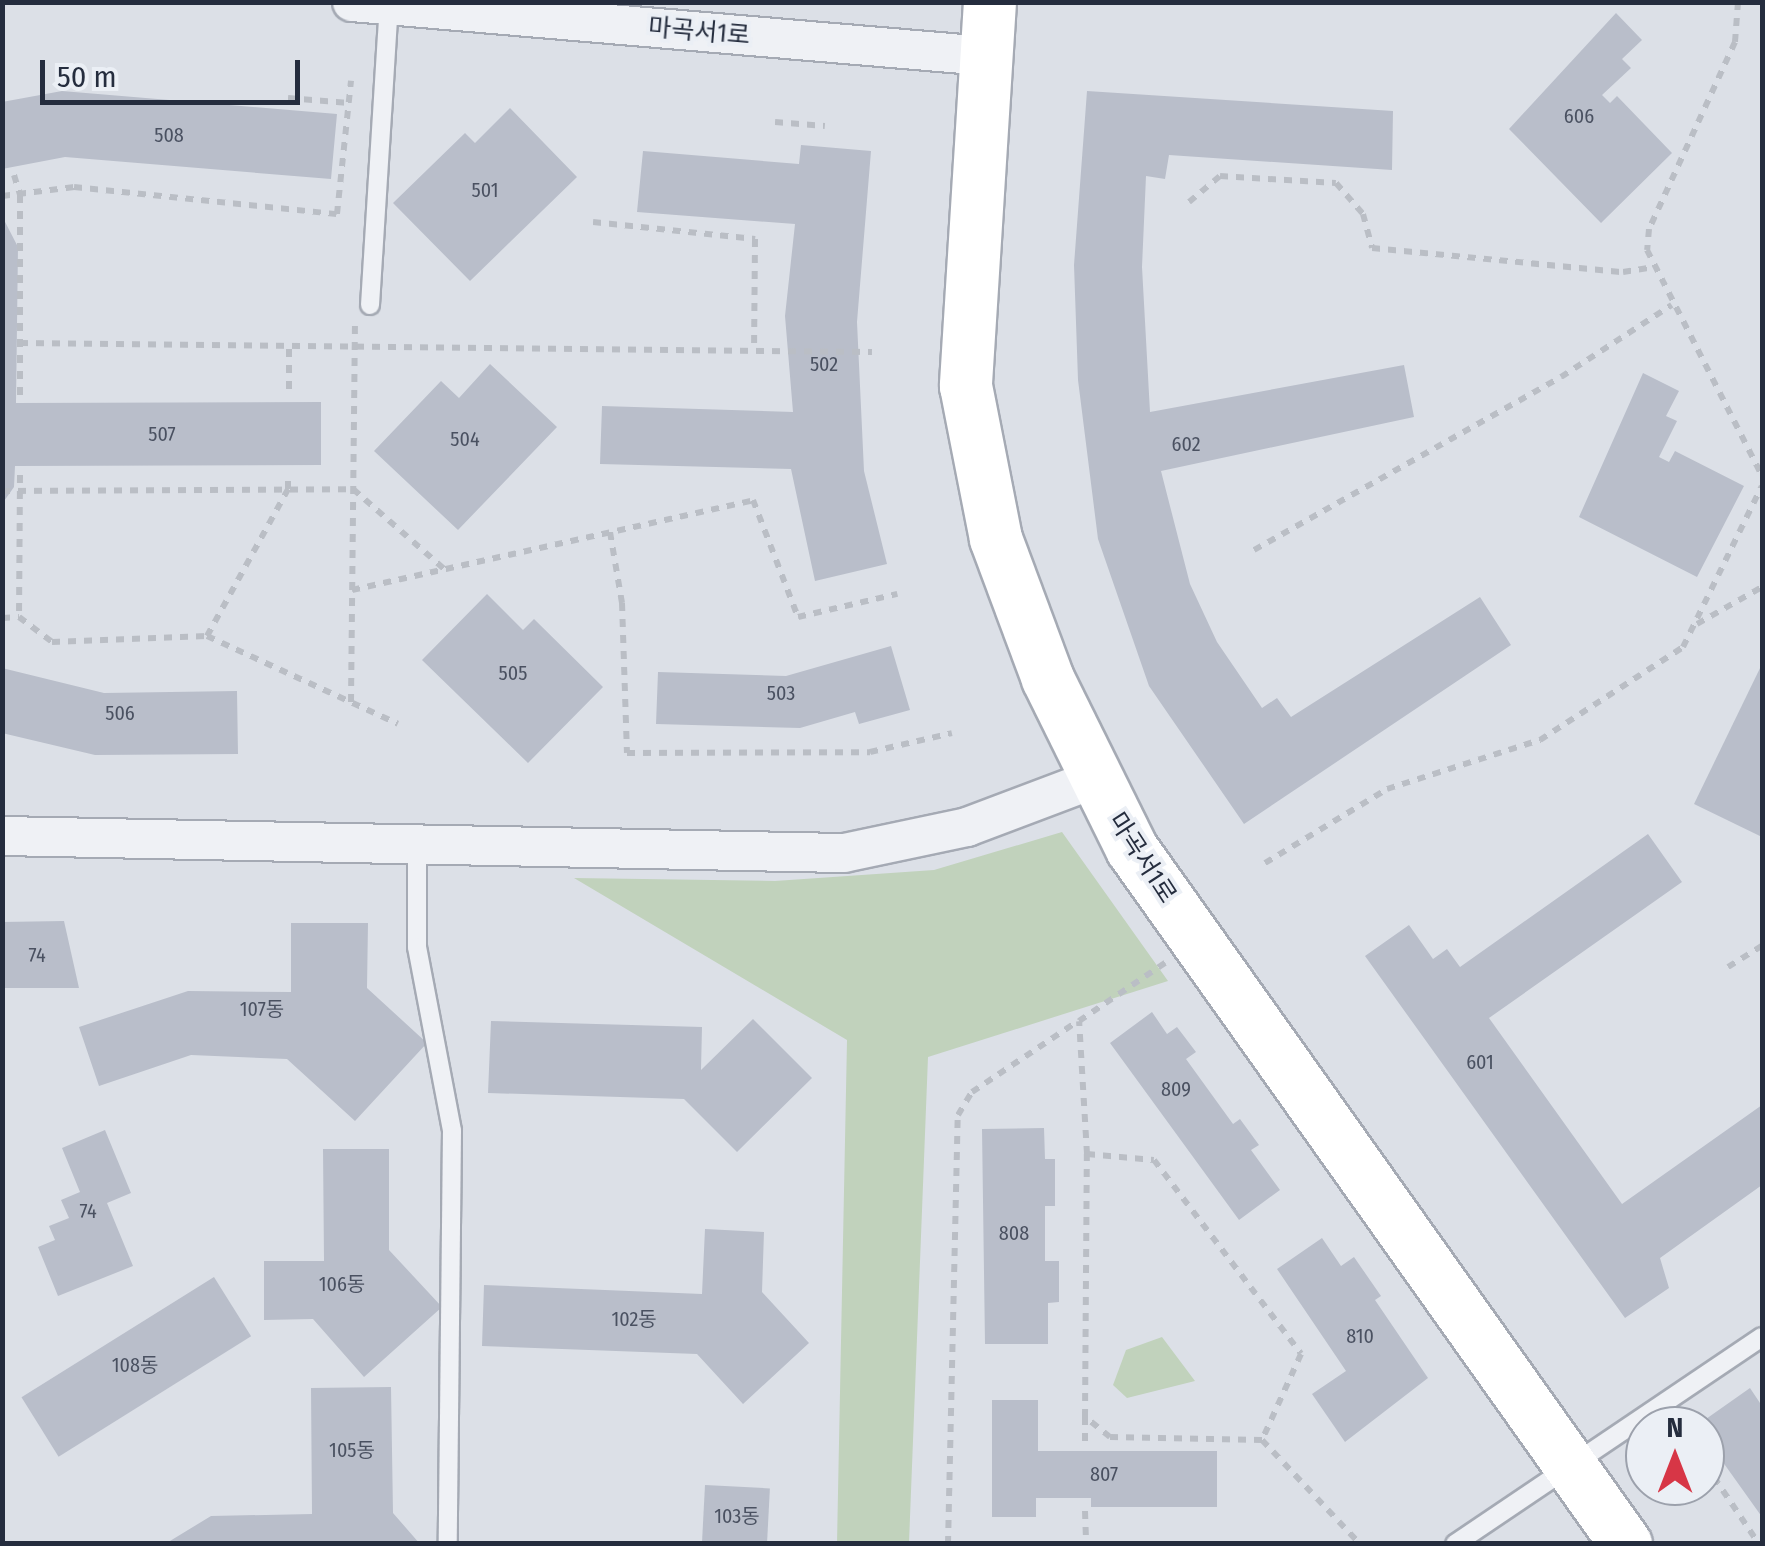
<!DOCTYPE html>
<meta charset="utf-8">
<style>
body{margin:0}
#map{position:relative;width:1765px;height:1546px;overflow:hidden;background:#dce0e7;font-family:"Fira Sans Condensed","Noto Sans KR",sans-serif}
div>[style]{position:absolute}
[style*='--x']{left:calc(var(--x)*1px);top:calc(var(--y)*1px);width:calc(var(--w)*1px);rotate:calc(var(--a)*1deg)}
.green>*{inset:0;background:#c1d2bc}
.building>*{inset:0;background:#b9beca;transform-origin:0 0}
.path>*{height:6px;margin-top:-3px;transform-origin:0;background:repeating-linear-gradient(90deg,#babec5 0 8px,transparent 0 16px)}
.roads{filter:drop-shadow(2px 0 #a5aab4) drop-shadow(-2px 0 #a5aab4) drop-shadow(0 2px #a5aab4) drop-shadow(0 -2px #a5aab4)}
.lane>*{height:18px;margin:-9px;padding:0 9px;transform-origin:9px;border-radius:9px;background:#eff1f5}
.street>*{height:38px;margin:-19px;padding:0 19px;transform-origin:19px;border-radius:19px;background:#eff1f5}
.secondary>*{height:52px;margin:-26px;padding:0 26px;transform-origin:26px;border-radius:26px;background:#fff}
span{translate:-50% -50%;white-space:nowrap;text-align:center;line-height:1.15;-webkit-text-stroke:8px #ebeff5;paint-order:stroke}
.number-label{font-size:20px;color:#4a5161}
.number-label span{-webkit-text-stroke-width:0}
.street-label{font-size:25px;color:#252d3e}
.frame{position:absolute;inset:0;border:5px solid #252d3e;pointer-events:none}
.north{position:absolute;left:1625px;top:1406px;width:100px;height:100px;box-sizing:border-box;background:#ebeff5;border:2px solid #9ca1ac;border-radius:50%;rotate:0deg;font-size:28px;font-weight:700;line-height:40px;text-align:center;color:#252d3e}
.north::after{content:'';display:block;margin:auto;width:35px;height:45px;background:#d73646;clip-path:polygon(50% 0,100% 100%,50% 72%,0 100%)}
.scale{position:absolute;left:40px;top:60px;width:260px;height:45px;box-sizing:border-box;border:5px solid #252d3e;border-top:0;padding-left:12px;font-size:30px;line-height:35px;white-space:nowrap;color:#252d3e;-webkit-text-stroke:8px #ebeff5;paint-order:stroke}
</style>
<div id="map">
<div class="green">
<i style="clip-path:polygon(1062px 832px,1168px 981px,928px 1057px,909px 1543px,837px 1543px,847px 1040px,574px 878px,775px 881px,934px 870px)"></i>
<i style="clip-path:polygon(1162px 1337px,1195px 1381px,1127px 1398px,1113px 1385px,1126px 1350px)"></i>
</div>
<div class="building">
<i style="clip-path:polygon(1616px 13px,1642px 40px,1622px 59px,1631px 68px,1602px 95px,1610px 103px,1617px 96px,1672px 153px,1601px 223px,1509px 129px)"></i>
<i style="clip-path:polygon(62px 91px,337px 114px,331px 179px,65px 157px,2px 169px,2px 102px)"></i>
<i style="clip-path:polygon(1087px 91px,1393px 111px,1392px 170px,1169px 155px,1165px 179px,1146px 176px,1142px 267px,1150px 412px,1404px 365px,1414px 417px,1161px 471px,1190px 584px,1217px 642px,1262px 708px,1277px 698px,1291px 717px,1480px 597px,1511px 645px,1244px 824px,1149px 686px,1098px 539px,1078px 380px,1074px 265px)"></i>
<i style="clip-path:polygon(510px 108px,577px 177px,470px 281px,393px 203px,465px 133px,475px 143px)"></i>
<i style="clip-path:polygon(801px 145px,871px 151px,857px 322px,864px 471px,887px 564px,815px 581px,791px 469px,600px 464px,602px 406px,793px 412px,785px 316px,795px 224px,637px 212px,643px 151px,799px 164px)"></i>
<i style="clip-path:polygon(2px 216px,18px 247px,16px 403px,321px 402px,321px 465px,15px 466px,14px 487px,2px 504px)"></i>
<i style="clip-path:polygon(490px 364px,557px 427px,458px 530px,374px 451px,441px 381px,459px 398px)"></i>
<i style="clip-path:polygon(1643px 373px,1679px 391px,1666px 416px,1677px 421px,1659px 457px,1669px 462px,1675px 451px,1744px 486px,1697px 577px,1579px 517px)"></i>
<i style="clip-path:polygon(487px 594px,523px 630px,534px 619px,603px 687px,528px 763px,422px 660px)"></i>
<i style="clip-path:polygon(891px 646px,910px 710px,859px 724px,855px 712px,800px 728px,656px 724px,658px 672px,786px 676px)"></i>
<i style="clip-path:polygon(1762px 664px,1762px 837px,1694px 804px)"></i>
<i style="clip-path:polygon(2px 668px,104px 693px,237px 691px,238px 754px,95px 755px,2px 733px)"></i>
<i style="clip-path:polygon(1648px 834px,1682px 882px,1489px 1018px,1622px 1204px,1762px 1105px,1762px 1185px,1660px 1258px,1669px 1288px,1625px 1318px,1365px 956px,1409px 925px,1433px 959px,1447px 949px,1460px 967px)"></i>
<i style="clip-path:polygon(64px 921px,79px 988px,2px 988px,2px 922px)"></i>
<i style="clip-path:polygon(291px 923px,368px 923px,367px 988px,427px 1043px,355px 1121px,287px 1059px,191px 1055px,99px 1086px,79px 1027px,188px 991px,291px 992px)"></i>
<i style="clip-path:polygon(1152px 1012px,1167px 1034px,1177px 1027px,1196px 1052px,1186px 1059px,1233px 1124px,1240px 1119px,1259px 1145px,1251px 1150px,1280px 1190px,1239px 1220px,1110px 1043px)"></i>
<i style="clip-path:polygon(753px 1019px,812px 1078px,737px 1152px,684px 1099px,488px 1093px,491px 1021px,702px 1027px,701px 1070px)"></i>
<i style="clip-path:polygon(1044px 1128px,1045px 1159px,1055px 1159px,1055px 1206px,1045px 1206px,1045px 1261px,1059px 1261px,1059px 1302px,1048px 1303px,1048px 1344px,985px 1344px,982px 1129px)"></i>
<i style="clip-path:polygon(105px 1130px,131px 1193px,107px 1203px,133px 1266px,58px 1296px,38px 1247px,55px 1240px,49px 1226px,69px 1218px,61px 1200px,80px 1192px,62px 1148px)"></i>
<i style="clip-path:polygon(323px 1149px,389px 1149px,389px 1250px,442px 1307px,364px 1377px,313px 1319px,264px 1320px,264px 1261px,324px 1261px)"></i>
<i style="clip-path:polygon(705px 1229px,764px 1232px,762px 1292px,809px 1343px,743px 1404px,697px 1354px,482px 1346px,484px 1285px,702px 1294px)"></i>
<i style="clip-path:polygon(1322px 1238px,1341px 1266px,1354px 1257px,1381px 1296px,1375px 1300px,1428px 1378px,1345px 1442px,1312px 1394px,1346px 1371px,1277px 1269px)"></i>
<i style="left:214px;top:1277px;width:70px;height:227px;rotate:58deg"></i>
<i style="clip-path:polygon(391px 1387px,393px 1513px,420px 1544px,165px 1544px,211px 1516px,312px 1514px,311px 1388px)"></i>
<i style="clip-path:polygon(1750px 1388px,1762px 1406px,1762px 1517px,1705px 1437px,1705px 1426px,1696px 1426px)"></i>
<i style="clip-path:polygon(992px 1400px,1038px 1400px,1038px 1451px,1217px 1451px,1217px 1507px,1091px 1507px,1091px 1498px,1036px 1498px,1036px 1517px,992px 1517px)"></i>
<i style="left:705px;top:1485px;width:65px;height:59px;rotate:3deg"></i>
</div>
<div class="path">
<i style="--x:1738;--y:2;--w:40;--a:94.3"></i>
<i style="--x:1735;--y:42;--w:206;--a:114.7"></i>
<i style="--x:1649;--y:229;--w:21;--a:95"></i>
<i style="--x:1647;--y:250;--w:254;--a:63"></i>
<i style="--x:288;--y:98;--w:61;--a:4.7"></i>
<i style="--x:775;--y:122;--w:50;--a:4.6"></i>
<i style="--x:14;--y:175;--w:21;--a:73"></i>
<i style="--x:20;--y:195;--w:202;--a:90"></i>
<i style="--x:2;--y:196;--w:73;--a:-7.1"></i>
<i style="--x:74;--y:187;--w:264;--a:5.9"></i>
<i style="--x:337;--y:214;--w:134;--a:-84"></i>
<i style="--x:1189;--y:202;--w:40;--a:-40"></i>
<i style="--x:1220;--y:176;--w:116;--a:3.5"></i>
<i style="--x:1336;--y:183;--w:41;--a:48.9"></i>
<i style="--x:1363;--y:214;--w:35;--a:75"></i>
<i style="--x:1372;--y:248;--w:252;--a:5.5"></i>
<i style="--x:1623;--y:272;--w:30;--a:-9"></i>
<i style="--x:593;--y:222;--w:163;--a:6"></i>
<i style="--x:755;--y:239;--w:110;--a:90.5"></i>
<i style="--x:20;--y:343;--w:852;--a:0.61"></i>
<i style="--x:289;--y:349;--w:46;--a:90"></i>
<i style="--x:20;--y:475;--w:142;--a:90.4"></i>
<i style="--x:19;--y:617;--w:41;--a:37.1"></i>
<i style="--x:52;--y:642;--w:155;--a:-2.2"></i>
<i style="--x:207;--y:636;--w:210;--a:24.7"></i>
<i style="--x:2;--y:491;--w:351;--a:-0.3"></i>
<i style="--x:353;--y:489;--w:121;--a:41.3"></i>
<i style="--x:610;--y:532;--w:72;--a:80.4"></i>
<i style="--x:622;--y:603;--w:150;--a:88.1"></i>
<i style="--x:627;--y:753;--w:243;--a:-0.2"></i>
<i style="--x:870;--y:752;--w:84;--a:-13"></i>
<i style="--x:1254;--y:550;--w:352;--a:-29.4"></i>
<i style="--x:1561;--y:377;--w:132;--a:-33"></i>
<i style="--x:352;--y:590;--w:411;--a:-12.6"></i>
<i style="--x:753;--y:500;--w:125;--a:69"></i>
<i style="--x:798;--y:617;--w:102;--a:-13.1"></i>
<i style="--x:2;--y:618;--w:17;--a:-3"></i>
<i style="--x:1697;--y:624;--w:75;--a:-29.6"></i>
<i style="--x:207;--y:636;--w:168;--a:-61.1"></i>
<i style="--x:288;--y:489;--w:14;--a:-90"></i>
<i style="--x:351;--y:702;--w:381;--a:-89.4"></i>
<i style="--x:1265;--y:863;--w:143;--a:-31.2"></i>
<i style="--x:1387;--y:789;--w:161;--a:-17.8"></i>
<i style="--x:1540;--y:740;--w:171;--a:-33"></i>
<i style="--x:1683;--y:647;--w:179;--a:-63.9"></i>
<i style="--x:1728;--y:967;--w:40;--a:-32"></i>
<i style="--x:1087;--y:1154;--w:67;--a:5.1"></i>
<i style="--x:1154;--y:1160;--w:243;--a:52.8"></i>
<i style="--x:1301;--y:1354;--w:94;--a:114.4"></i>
<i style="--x:1262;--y:1440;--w:152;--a:-178.9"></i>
<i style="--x:1110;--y:1437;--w:32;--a:-141"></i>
<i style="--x:1085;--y:1417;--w:263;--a:-89.6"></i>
<i style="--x:1087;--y:1154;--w:133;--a:-93.4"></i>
<i style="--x:1079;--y:1021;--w:104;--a:-34"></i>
<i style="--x:1085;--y:1417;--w:28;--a:90"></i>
<i style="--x:1262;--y:1440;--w:143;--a:46.7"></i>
<i style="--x:1705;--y:1464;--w:97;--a:56"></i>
<i style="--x:1085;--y:1511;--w:33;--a:88"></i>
<i style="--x:948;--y:1544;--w:429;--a:-88.7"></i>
<i style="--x:958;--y:1115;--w:27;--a:-59"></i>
<i style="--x:972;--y:1092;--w:128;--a:-33.8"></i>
</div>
<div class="roads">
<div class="lane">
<i style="--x:370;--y:305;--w:300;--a:-86.4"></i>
<i style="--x:417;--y:848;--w:99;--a:90"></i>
<i style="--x:417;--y:947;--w:187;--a:79.2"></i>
<i style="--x:452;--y:1131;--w:413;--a:90.6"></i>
<i style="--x:1455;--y:1544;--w:370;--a:-34"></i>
</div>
<div class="street">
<i style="--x:352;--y:2;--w:636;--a:4.87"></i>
<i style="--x:2;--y:836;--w:842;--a:1.16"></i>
<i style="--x:844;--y:853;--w:126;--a:-11.9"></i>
<i style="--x:967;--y:827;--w:136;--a:-20.7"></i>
</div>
<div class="secondary">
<i style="--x:990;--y:2;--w:385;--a:93.6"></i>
<i style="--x:966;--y:386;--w:156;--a:78.9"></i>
<i style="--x:996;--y:539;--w:149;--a:69.6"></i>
<i style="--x:1048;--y:679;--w:190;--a:63.7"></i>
<i style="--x:1132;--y:849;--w:853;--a:54.6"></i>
</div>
</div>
<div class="number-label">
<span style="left:1579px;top:116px">606</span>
<span style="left:169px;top:135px">508</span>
<span style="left:485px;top:190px">501</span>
<span style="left:824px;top:364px">502</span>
<span style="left:162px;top:434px">507</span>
<span style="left:465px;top:439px">504</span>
<span style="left:1186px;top:444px">602</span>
<span style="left:513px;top:673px">505</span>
<span style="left:781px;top:693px">503</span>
<span style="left:120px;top:713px">506</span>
<span style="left:37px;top:955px">74</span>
<span style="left:262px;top:1009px">107동</span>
<span style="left:1480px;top:1062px">601</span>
<span style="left:1176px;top:1089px">809</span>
<span style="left:88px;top:1211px">74</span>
<span style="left:1014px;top:1233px">808</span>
<span style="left:342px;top:1284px">106동</span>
<span style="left:634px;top:1319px">102동</span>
<span style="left:1360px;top:1336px">810</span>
<span style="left:135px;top:1365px">108동</span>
<span style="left:352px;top:1450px">105동</span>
<span style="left:1104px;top:1474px">807</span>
<span style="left:737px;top:1516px">103동</span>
</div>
<div class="street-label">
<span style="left:699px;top:32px;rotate:5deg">마곡서1로</span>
<span style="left:1142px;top:858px;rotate:57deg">마곡서1로</span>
</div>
<div class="frame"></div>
<div class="north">N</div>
<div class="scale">50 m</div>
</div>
